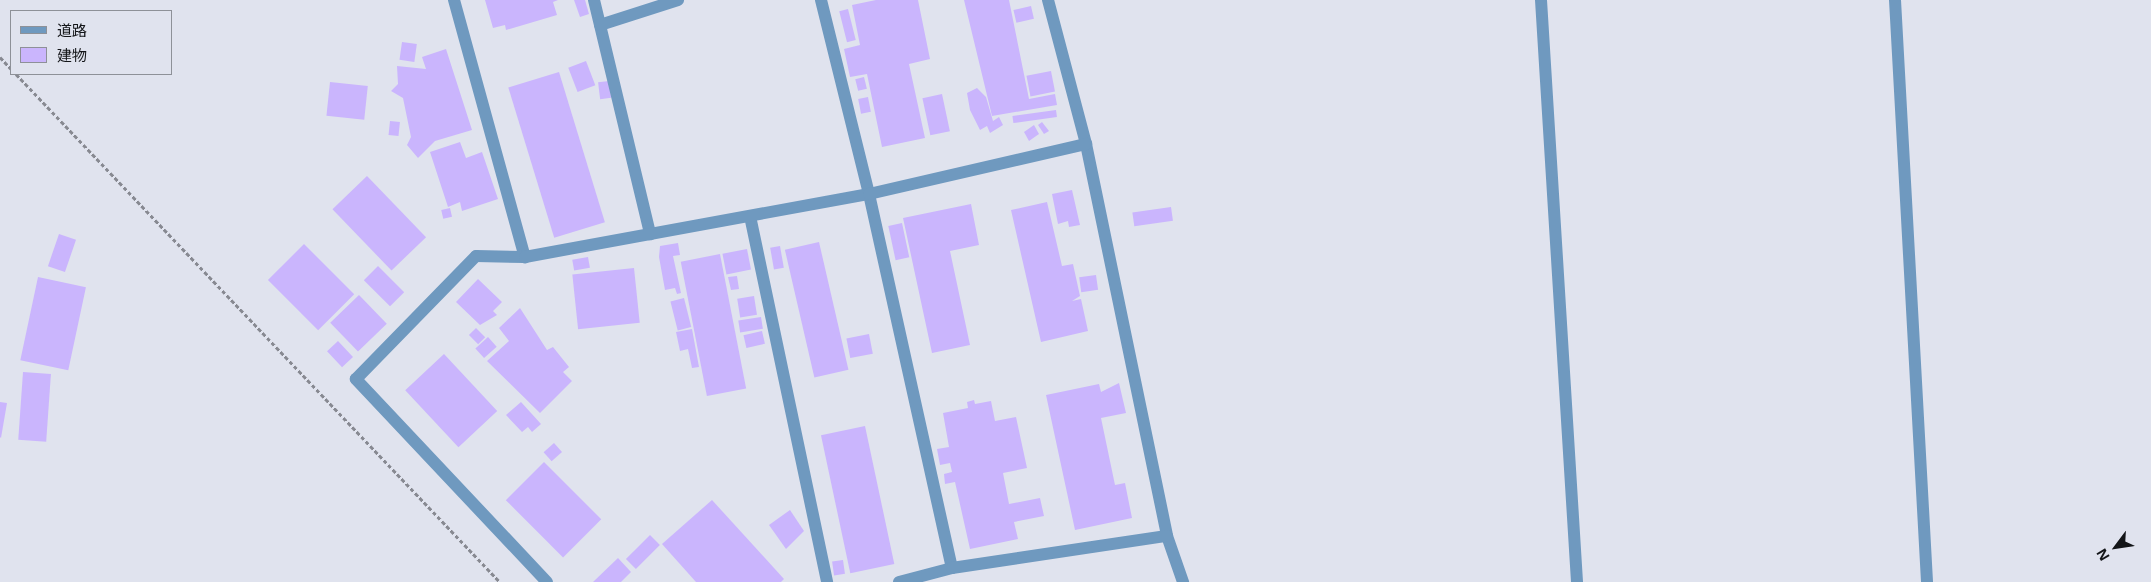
<!DOCTYPE html>
<meta charset="utf-8">
<style>
body{margin:0}
#map{position:relative;width:2151px;height:582px;overflow:hidden;background:#e0e3ee;font-family:"Noto Sans","Noto Sans JP",sans-serif}
div>[style]{position:absolute}
[style*='--x']{left:calc(var(--x)*1px);top:calc(var(--y)*1px);width:calc(var(--w)*1px);rotate:calc(var(--a)*1deg)}
.building>*{inset:0;background:#cab5fd;transform-origin:0 0}
.path>*{height:3px;margin-top:-1.5px;transform-origin:0;background:repeating-linear-gradient(90deg,#878991 0 4px,transparent 0 6.5px)}
.minor>*{height:12px;margin:-6px;padding:0 6px;transform-origin:6px;border-radius:6px;background:#6f99bf}
.tertiary>*{height:12px;margin:-6px;padding:0 6px;transform-origin:6px;border-radius:6px;background:#6f99bf}
span{translate:-50% -50%;white-space:nowrap;text-align:center;line-height:1.15;-webkit-text-stroke:4px #e0e3ee;paint-order:stroke}
.legend{position:absolute;left:10px;top:10px;width:162px;height:65px;box-sizing:border-box;background:#e0e3ee;border:1px solid #8e9198;margin:0;padding:6px 9px;list-style:none;font-size:15px;color:#131518}
.legend li{display:flex;align-items:center;gap:10px;height:25px}
.legend b{width:25px;border:1px solid #8e9198}
.north{position:absolute;left:2091px;top:522px;width:50px;height:50px;-webkit-text-stroke:4px #e0e3ee;paint-order:stroke;rotate:239deg;font-size:14px;font-weight:700;line-height:20px;text-align:center;color:#131518}
.north::after{content:'';display:block;margin:auto;width:18px;height:22px;background:#131518;clip-path:polygon(50% 0,100% 100%,50% 72%,0 100%)}
</style>
<div id="map">
<div class="building">
<i style="clip-path:polygon(485px 0,558px 0,553px 2px,557px 15px,506px 30px,505px 25px,493px 28px)"></i>
<i style="clip-path:polygon(574px 0,585px 0,589px 14px,580px 17px)"></i>
<i style="clip-path:polygon(876px 0,918px 0,930px 59px,909px 64px,925px 138px,882px 147px,867px 74px,850px 77px,844px 49px,860px 45px,852px 5px)"></i>
<i style="clip-path:polygon(964px 0,1009px 0,1029px 99px,1055px 94px,1057px 105px,992px 116px)"></i>
<i style="left:1031px;top:6px;width:13px;height:18px;rotate:77deg"></i>
<i style="left:848px;top:9px;width:32px;height:9px;rotate:76deg"></i>
<i style="left:402px;top:42px;width:15px;height:18px;rotate:8deg"></i>
<i style="clip-path:polygon(446px 49px,472px 130px,435px 141px,418px 158px,407px 145px,411px 137px,403px 98px,391px 91px,398px 84px,397px 66px,426px 69px,422px 57px)"></i>
<i style="left:586px;top:61px;width:26px;height:19px;rotate:69deg"></i>
<i style="left:1051px;top:71px;width:21px;height:25px;rotate:79deg"></i>
<i style="left:559px;top:72px;width:157px;height:53px;rotate:73deg"></i>
<i style="left:864px;top:77px;width:12px;height:9px;rotate:76deg"></i>
<i style="left:609px;top:81px;width:17px;height:11px;rotate:83deg"></i>
<i style="left:330px;top:82px;width:38px;height:34px;rotate:6deg"></i>
<i style="clip-path:polygon(977px 88px,986px 97px,993px 121px,999px 117px,1003px 125px,990px 133px,987px 126px,980px 130px,970px 110px,967px 93px)"></i>
<i style="left:942px;top:94px;width:38px;height:20px;rotate:78deg"></i>
<i style="left:868px;top:97px;width:15px;height:10px;rotate:79deg"></i>
<i style="left:1056px;top:110px;width:7px;height:44px;rotate:82deg"></i>
<i style="left:390px;top:121px;width:10px;height:14px;rotate:6deg"></i>
<i style="clip-path:polygon(1042px 122px,1049px 131px,1044px 134px,1038px 125px)"></i>
<i style="clip-path:polygon(1034px 125px,1039px 134px,1029px 141px,1024px 132px)"></i>
<i style="clip-path:polygon(460px 142px,466px 158px,482px 152px,498px 199px,462px 211px,460px 202px,448px 207px,430px 152px)"></i>
<i style="left:367px;top:176px;width:85px;height:48px;rotate:46deg"></i>
<i style="clip-path:polygon(1072px 190px,1080px 225px,1069px 227px,1068px 221px,1058px 224px,1052px 194px)"></i>
<i style="clip-path:polygon(1047px 202px,1062px 266px,1073px 264px,1080px 296px,1072px 301px,1081px 299px,1088px 331px,1041px 342px,1011px 210px)"></i>
<i style="clip-path:polygon(971px 204px,979px 245px,950px 251px,970px 345px,932px 353px,903px 218px)"></i>
<i style="left:1171px;top:207px;width:14px;height:39px;rotate:82deg"></i>
<i style="left:450px;top:208px;width:9px;height:9px;rotate:77deg"></i>
<i style="left:902px;top:223px;width:35px;height:14px;rotate:78deg"></i>
<i style="left:59px;top:234px;width:18px;height:34px;rotate:19deg"></i>
<i style="left:819px;top:242px;width:131px;height:35px;rotate:77deg"></i>
<i style="clip-path:polygon(678px 243px,680px 255px,673px 256px,681px 293px,677px 294px,675px 288px,665px 290px,659px 257px,660px 246px)"></i>
<i style="left:304px;top:244px;width:71px;height:51px;rotate:45deg"></i>
<i style="left:780px;top:246px;width:22px;height:10px;rotate:80deg"></i>
<i style="left:747px;top:249px;width:21px;height:25px;rotate:79deg"></i>
<i style="left:720px;top:254px;width:137px;height:40px;rotate:79deg"></i>
<i style="left:588px;top:257px;width:11px;height:16px;rotate:80deg"></i>
<i style="left:378px;top:266px;width:37px;height:20px;rotate:45deg"></i>
<i style="left:634px;top:268px;width:55px;height:62px;rotate:84deg"></i>
<i style="left:1096px;top:275px;width:15px;height:17px;rotate:82deg"></i>
<i style="clip-path:polygon(737px 276px,739px 289px,731px 290px,728px 277px)"></i>
<i style="left:38px;top:277px;width:49px;height:85px;rotate:12deg"></i>
<i style="clip-path:polygon(478px 279px,502px 302px,493px 311px,497px 315px,480px 325px,456px 302px)"></i>
<i style="left:359px;top:295px;width:40px;height:40px;rotate:46deg"></i>
<i style="left:754px;top:296px;width:19px;height:17px;rotate:81deg"></i>
<i style="left:684px;top:298px;width:30px;height:14px;rotate:76deg"></i>
<i style="clip-path:polygon(520px 308px,547px 350px,553px 347px,569px 367px,563px 372px,572px 381px,540px 413px,487px 361px,509px 341px,499px 328px)"></i>
<i style="left:761px;top:317px;width:12px;height:23px;rotate:81deg"></i>
<i style="left:476px;top:328px;width:13px;height:10px;rotate:45deg"></i>
<i style="clip-path:polygon(692px 329px,699px 367px,692px 368px,688px 349px,680px 351px,676px 332px)"></i>
<i style="left:762px;top:331px;width:13px;height:19px;rotate:77deg"></i>
<i style="left:869px;top:334px;width:20px;height:23px;rotate:79deg"></i>
<i style="left:488px;top:337px;width:13px;height:17px;rotate:48deg"></i>
<i style="left:338px;top:341px;width:22px;height:15px;rotate:47deg"></i>
<i style="left:444px;top:354px;width:78px;height:53px;rotate:47deg"></i>
<i style="left:23px;top:372px;width:28px;height:68px;rotate:4deg"></i>
<i style="clip-path:polygon(1119px 383px,1126px 413px,1101px 418px,1115px 485px,1125px 483px,1132px 518px,1075px 530px,1046px 395px,1099px 384px,1101px 392px)"></i>
<i style="clip-path:polygon(974px 400px,975px 404px,991px 401px,995px 421px,1016px 417px,1027px 468px,1003px 473px,1009px 504px,1040px 498px,1044px 516px,1014px 522px,1018px 539px,970px 549px,955px 482px,945px 484px,944px 474px,952px 472px,950px 463px,940px 465px,937px 449px,949px 447px,943px 413px,968px 408px,967px 402px)"></i>
<i style="clip-path:polygon(0 402px,7px 403px,1px 438px,0 437px)"></i>
<i style="clip-path:polygon(521px 402px,541px 424px,532px 432px,528px 427px,522px 432px,506px 415px)"></i>
<i style="left:865px;top:426px;width:141px;height:45px;rotate:78deg"></i>
<i style="left:554px;top:443px;width:12px;height:14px;rotate:48deg"></i>
<i style="left:544px;top:462px;width:81px;height:54px;rotate:45deg"></i>
<i style="clip-path:polygon(712px 500px,784px 579px,781px 582px,696px 582px,662px 544px)"></i>
<i style="clip-path:polygon(790px 510px,804px 531px,786px 549px,769px 525px)"></i>
<i style="left:650px;top:535px;width:14px;height:34px;rotate:45deg"></i>
<i style="clip-path:polygon(618px 558px,631px 572px,621px 582px,593px 582px)"></i>
<i style="left:843px;top:560px;width:14px;height:11px;rotate:82deg"></i>
</div>
<div class="path">
<i style="--x:0;--y:57;--w:16;--a:47"></i>
<i style="--x:16;--y:74;--w:702;--a:46.39"></i>
</div>
<div class="minor">
<i style="--x:454;--y:0;--w:267;--a:74.6"></i>
<i style="--x:594;--y:0;--w:241;--a:76.5"></i>
<i style="--x:821;--y:0;--w:200;--a:76.1"></i>
<i style="--x:869;--y:194;--w:383;--a:77.5"></i>
<i style="--x:1048;--y:0;--w:149;--a:75.2"></i>
<i style="--x:1086;--y:144;--w:400;--a:78.3"></i>
<i style="--x:1167;--y:536;--w:49;--a:70.8"></i>
<i style="--x:1895;--y:0;--w:583;--a:86.85"></i>
<i style="--x:600;--y:25;--w:82;--a:-17.8"></i>
<i style="--x:750;--y:216;--w:374;--a:78.1"></i>
<i style="--x:547;--y:582;--w:279;--a:-133.3"></i>
<i style="--x:356;--y:379;--w:172;--a:-45.7"></i>
<i style="--x:476;--y:256;--w:49;--a:1.2"></i>
<i style="--x:525;--y:257;--w:350;--a:-10.4"></i>
<i style="--x:869;--y:194;--w:223;--a:-13"></i>
<i style="--x:899;--y:582;--w:55;--a:-14.8"></i>
<i style="--x:952;--y:568;--w:217;--a:-8.5"></i>
</div>
<div class="tertiary">
<i style="--x:1541;--y:0;--w:583;--a:86.46"></i>
</div>
<ul class="legend">
<li><b style="height:6px;background:#6f99bf"></b>道路</li>
<li><b style="height:14px;background:#cab5fd"></b>建物</li>
</ul>
<div class="north">N</div>
</div>
